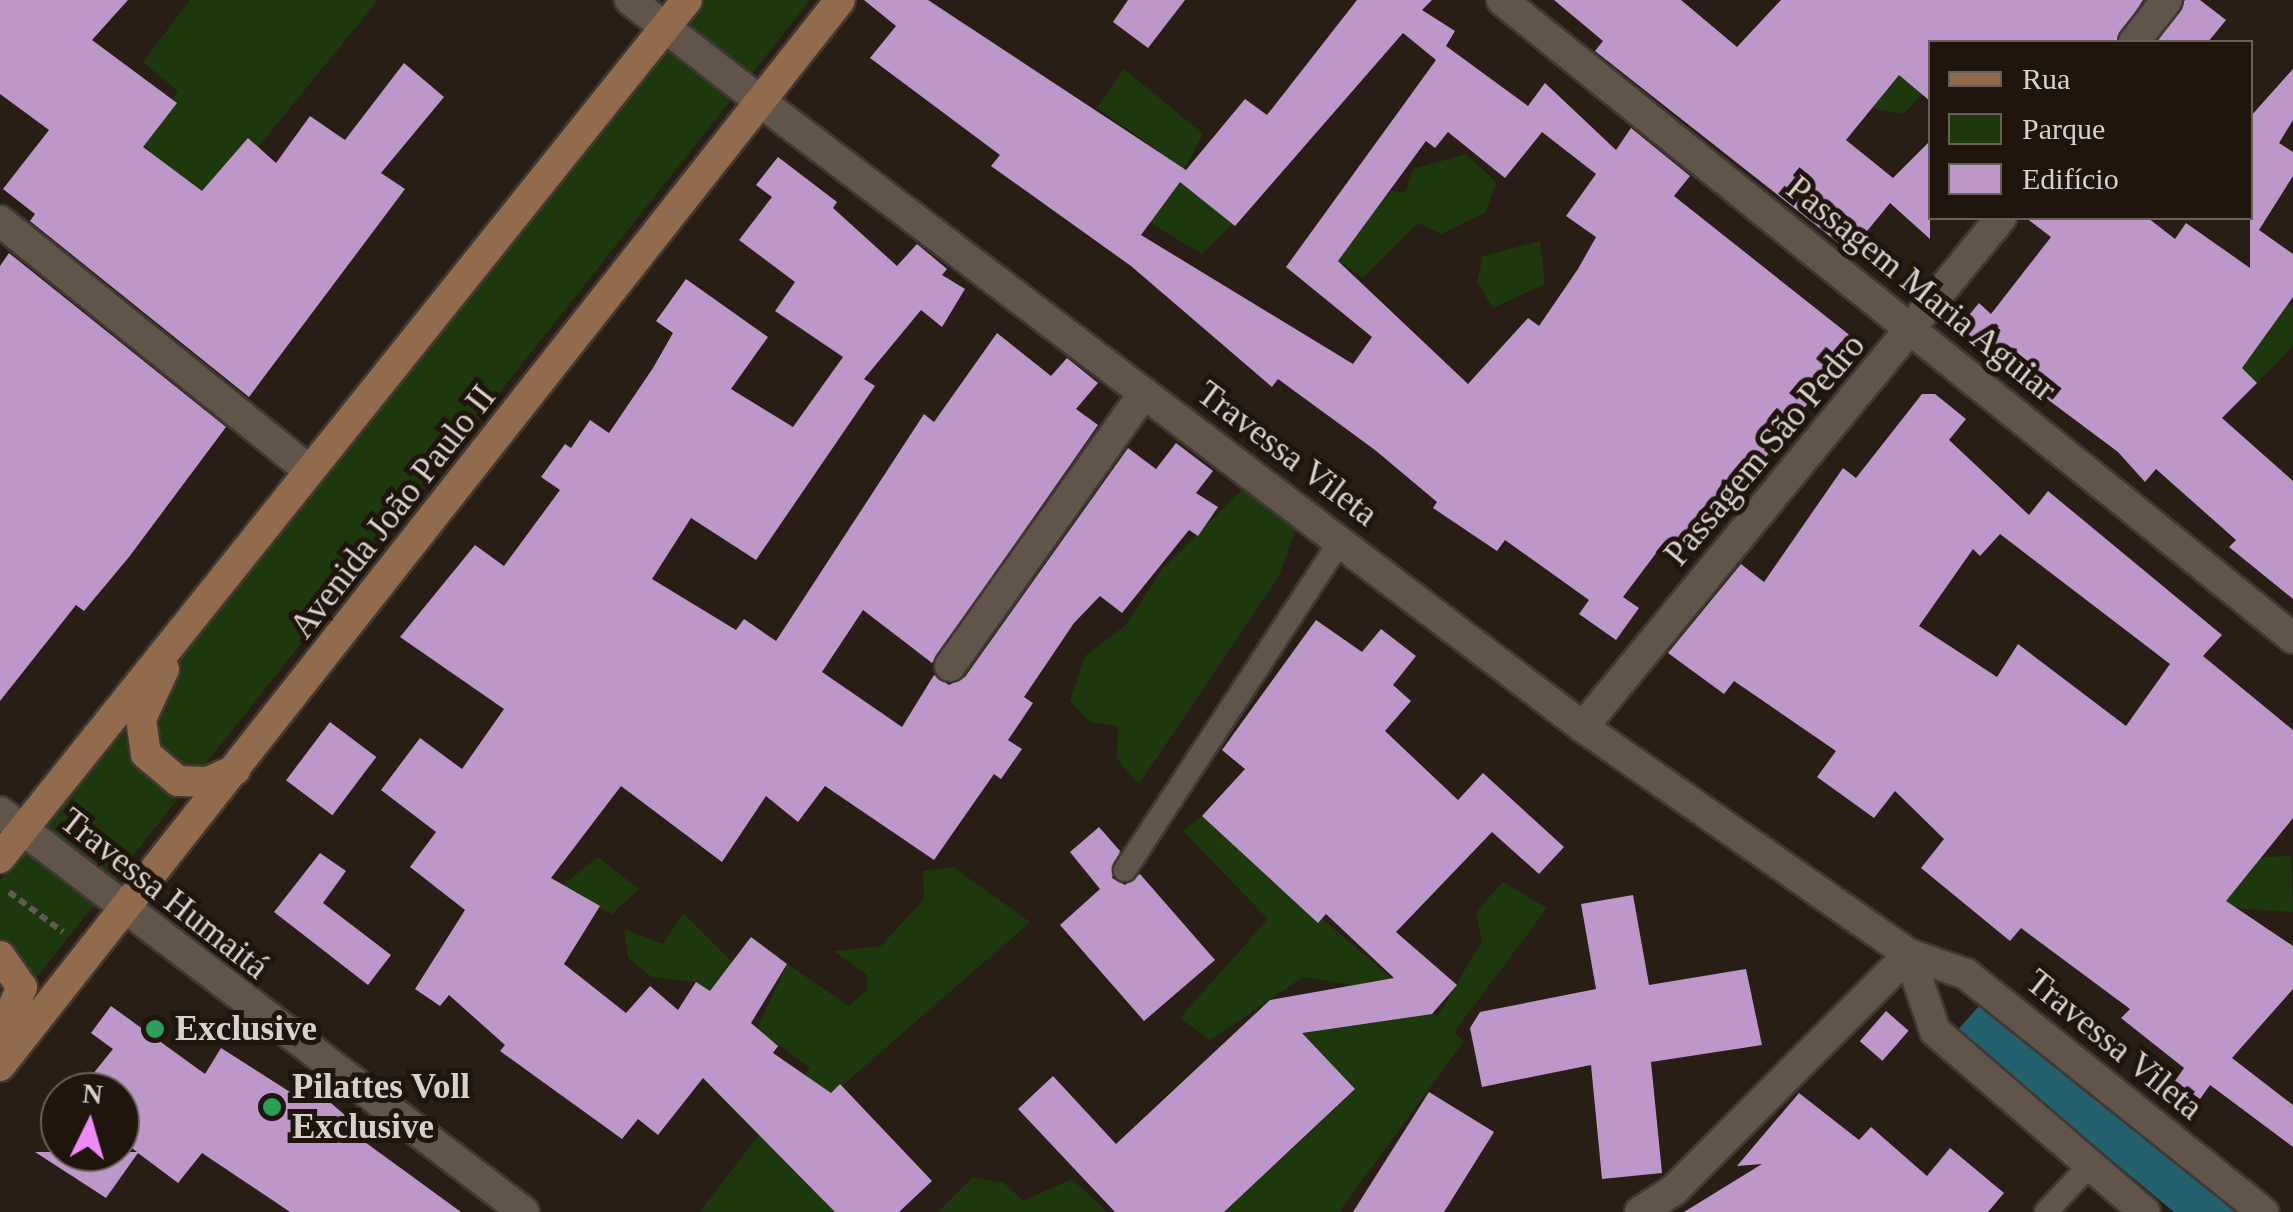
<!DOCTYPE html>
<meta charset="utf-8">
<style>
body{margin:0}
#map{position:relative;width:2293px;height:1212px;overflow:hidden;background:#281e16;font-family:"Times New Roman",serif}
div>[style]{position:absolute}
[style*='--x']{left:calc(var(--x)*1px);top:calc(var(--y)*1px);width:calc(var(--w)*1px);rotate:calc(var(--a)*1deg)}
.green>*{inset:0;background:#1e380d}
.water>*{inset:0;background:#23616f}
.building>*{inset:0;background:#bd97c9;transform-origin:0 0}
.path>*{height:6px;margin-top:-3px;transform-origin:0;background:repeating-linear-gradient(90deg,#635a53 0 8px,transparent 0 13px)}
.roads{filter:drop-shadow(2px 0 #413833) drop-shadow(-2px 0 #413833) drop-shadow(0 2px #413833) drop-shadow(0 -2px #413833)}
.lane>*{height:22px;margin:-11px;padding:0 11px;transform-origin:11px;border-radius:11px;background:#61554b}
.street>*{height:30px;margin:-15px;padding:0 15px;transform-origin:15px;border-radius:15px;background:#61554b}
.secondary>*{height:30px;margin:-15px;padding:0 15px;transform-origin:15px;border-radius:15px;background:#61554b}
.primary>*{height:30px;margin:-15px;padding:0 15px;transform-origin:15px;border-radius:15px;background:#916b4c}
.dots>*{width:28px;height:28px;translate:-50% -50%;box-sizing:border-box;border:5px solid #1f150d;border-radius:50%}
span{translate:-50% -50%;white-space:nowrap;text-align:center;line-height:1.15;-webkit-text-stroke:10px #1f150d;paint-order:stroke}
.street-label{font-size:35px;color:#d7d0cb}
.poi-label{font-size:35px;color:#d7d0cb;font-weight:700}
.left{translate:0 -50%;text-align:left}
.legend{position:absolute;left:1928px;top:40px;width:325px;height:180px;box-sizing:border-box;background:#1f150d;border:2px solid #696059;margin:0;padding:12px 18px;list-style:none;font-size:30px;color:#d7d0cb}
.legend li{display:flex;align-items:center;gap:20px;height:50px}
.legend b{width:50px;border:2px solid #696059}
.north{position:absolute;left:40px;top:1072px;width:100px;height:100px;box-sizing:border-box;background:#1f150d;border:2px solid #696059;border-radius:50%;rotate:5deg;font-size:28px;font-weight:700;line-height:40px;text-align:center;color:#d7d0cb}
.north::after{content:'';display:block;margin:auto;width:35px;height:45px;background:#ee8bf8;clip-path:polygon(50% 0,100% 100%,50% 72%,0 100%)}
</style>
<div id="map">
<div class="green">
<i style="clip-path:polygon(190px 0,378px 0,251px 156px,202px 238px,143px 147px,178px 91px,143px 62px)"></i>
<i style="clip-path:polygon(702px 0,810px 0,29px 987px,0 950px,0 881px)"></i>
<i style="clip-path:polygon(1942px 31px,1930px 42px,1922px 94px,1904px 114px,1872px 108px,1838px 81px)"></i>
<i style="clip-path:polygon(1124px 69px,1203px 134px,1178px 180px,1238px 219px,1202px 254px,1150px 223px,1132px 190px,1159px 151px,1097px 108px)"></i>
<i style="clip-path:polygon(1466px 154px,1496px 182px,1486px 212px,1442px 234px,1418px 223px,1363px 278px,1336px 259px,1391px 191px,1406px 192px,1413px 169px)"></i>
<i style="clip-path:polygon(1540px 241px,1545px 284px,1493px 308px,1477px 282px,1483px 256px)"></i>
<i style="clip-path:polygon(2249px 270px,2293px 307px,2293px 346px,2257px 383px,2241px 368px,2263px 338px)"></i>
<i style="clip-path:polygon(1247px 485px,1297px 526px,1279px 576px,1139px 784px,1117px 759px,1118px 726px,1090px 722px,1070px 701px,1085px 656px,1126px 625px,1162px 569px)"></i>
<i style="clip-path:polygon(1202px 816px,1437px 1017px,1482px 941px,1476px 912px,1503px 882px,1547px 908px,1454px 1032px,1464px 1041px,1339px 1212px,1224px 1212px,1355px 1090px,1300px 1031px,1354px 1004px,1351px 985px,1303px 977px,1210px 1040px,1180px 1018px,1268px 919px,1183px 831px)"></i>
<i style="clip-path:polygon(2291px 856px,2293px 912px,2221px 907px,2242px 858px)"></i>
<i style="clip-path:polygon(598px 857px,639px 889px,612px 914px,560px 887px)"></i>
<i style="clip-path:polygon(953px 867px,1030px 922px,773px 1146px,835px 1212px,700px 1212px,810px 1068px,757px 1029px,787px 964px,849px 1006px,867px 990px,867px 975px,834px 951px,881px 946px,924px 899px,923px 871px)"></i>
<i style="clip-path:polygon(683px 913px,748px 978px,731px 1004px,696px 982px,652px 977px,628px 958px,624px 929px,663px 944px)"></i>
<i style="clip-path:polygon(973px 1177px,1004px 1183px,1023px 1201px,1072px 1179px,1107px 1212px,938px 1212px)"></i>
</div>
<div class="water">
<i style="clip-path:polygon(1979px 1006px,2240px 1212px,2174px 1212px,1957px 1031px)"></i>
</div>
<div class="building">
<i style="clip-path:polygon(0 0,128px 0,92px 40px,177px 103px,143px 147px,202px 191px,248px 138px,276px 163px,310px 116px,345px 140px,404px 63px,444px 97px,381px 173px,405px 189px,249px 397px,30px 221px,35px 214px,3px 189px,49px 130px,0 94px)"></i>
<i style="clip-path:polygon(evenodd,864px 0,928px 0,1186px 170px,1245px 99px,1267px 115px,1357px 0,1432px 0,1422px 10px,1455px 31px,1446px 46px,1528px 106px,1545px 83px,1616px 150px,1631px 128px,1690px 176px,1674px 196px,1857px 341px,1685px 560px,1663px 544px,1623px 597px,1639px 608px,1616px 640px,1579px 614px,1589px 600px,1505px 540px,1497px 551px,1433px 508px,1437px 502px,1375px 450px,1278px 379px,1272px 387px,1131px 266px,991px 166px,1000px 155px,870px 58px,896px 26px,864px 0,1403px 33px,1436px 60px,1286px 267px,1372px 337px,1353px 364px,1141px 235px,1180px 182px,1235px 226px,1403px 33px,864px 0,1448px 132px,1505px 178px,1542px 132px,1596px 174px,1566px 216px,1596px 237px,1578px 269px,1539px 326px,1528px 318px,1468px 384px,1338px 261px,1426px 141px,1435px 148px,1448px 132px)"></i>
<i style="clip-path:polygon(1128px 0,1185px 0,1148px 48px,1113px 22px)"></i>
<i style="clip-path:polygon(1554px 0,1681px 0,1737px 47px,1781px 0,2143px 0,2116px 42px,1930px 42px,1930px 101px,1899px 75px,1846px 140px,1893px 178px,1930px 141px,1930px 239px,1890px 203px,1850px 252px,1595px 51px,1603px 41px)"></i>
<i style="clip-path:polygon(2185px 0,2200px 0,2226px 20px,2208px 42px,2157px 42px)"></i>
<i style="clip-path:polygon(2293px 69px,2293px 120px,2279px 143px,2293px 152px,2293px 176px,2259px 230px,2293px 254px,2293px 297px,2242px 368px,2257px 383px,2222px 418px,2293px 481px,2293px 599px,2229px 547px,2236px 540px,2156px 469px,2145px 482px,2118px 452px,1956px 331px,1979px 303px,1991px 314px,2051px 237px,2026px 218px,2148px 218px,2175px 239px,2186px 223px,2250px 268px,2250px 117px)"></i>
<i style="clip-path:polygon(778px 157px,837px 202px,833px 208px,897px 266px,917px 244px,947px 269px,942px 275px,965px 289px,942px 327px,921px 310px,864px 379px,875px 386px,756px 560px,691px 518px,652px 579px,736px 630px,744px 619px,776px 641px,924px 414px,934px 422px,997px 333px,1051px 376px,1067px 358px,1098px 383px,1076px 409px,1098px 425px,932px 663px,863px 610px,822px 672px,902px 727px,934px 675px,949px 685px,965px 677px,1128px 448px,1156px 469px,1176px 443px,1213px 471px,1196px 493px,1218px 507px,1198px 536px,1189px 530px,1122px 613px,1100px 596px,1074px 623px,1024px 697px,1033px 703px,1008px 740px,1022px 749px,1001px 779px,994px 774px,934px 860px,825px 786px,798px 822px,766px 796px,722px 862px,621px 786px,551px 878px,600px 906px,564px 964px,626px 1013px,650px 986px,678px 1010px,696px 982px,710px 991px,751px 937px,787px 964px,751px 1023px,778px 1046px,773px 1053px,831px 1093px,840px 1084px,932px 1181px,899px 1212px,835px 1212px,703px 1078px,658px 1135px,638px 1119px,622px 1139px,500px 1051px,505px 1045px,449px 995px,440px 1006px,415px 989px,465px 910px,410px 867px,436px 832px,381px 790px,420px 738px,462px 769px,504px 709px,400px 637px,475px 545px,504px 566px,560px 490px,541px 477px,565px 444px,571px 448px,590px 420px,609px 433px,653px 368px,673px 333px,656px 321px,686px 279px,768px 337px,731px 389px,793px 427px,843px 357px,775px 311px,795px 282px,739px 240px,772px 197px,756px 185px)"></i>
<i style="clip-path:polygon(9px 253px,226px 427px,129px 557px,84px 611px,76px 605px,0 701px,0 266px)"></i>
<i style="clip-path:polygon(evenodd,1922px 394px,1935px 394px,1966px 419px,1949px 440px,2029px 515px,2048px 491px,2222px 635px,2203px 656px,2293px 730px,2293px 818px,2226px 901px,2293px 946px,2293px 989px,2232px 1058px,2293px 1105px,2293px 1147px,2210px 1085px,2200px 1099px,2175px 1081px,2184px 1068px,2121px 1018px,2130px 1009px,2021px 928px,2010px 941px,1921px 868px,1944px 839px,1895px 791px,1874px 818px,1817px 777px,1836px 751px,1734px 681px,1724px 694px,1668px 653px,1741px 564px,1764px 582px,1843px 468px,1856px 478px,1922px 394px,2000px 534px,2170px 664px,2126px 726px,2018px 644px,1997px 677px,1919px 626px,1973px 549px,1980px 556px,2000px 534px)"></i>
<i style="clip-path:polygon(1316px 620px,1362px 652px,1381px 629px,1416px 656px,1393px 685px,1411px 701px,1385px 731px,1458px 800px,1483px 773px,1564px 847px,1539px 874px,1492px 832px,1396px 932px,1457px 985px,1432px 1014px,1302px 1033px,1355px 1089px,1224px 1212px,1115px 1212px,1018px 1109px,1053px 1076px,1116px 1144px,1270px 1000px,1394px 978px,1326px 914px,1318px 923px,1202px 816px,1245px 769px,1222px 750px)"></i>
<i style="left:330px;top:722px;width:58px;height:73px;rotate:37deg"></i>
<i style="clip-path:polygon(1099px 827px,1120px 851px,1112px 878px,1125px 885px,1140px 874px,1215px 960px,1144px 1021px,1060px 925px,1100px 889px,1070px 852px)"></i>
<i style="clip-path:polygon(320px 853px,346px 871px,323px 903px,391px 955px,368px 985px,274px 912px)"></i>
<i style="clip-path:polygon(1633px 895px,1649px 985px,1746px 969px,1762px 1045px,1651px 1062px,1662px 1173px,1602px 1179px,1591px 1065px,1482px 1087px,1470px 1028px,1480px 1012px,1596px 989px,1581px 904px)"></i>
<i style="clip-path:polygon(111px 1006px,205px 1074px,221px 1048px,301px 1099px,311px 1086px,353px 1122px,347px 1129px,461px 1212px,290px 1212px,202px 1153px,178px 1183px,138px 1153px,106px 1198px,35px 1152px,137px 1152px,120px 1139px,120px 1092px,92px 1075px,113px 1049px,91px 1033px)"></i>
<i style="left:1886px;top:1011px;width:30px;height:40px;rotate:41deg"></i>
<i style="clip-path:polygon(1429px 1092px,1494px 1132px,1444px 1212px,1353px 1212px)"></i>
<i style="clip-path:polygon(1799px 1093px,1859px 1140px,1871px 1127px,1927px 1176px,1950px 1148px,2004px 1193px,1988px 1212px,1684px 1212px,1762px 1164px,1737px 1166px)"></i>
</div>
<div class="path">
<i style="--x:9;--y:892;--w:67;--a:36.5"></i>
</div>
<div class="roads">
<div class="lane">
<i style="--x:1125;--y:870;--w:392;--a:-56.8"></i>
<i style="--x:2046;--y:1212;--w:63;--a:-46.9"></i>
</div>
<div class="street">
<i style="--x:1502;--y:0;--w:1016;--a:38.89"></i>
<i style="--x:2134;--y:42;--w:53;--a:-51.8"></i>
<i style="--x:761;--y:102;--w:1033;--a:37.25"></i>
<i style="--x:1583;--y:727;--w:397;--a:34.9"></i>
<i style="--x:1909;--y:954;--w:60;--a:19.3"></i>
<i style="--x:1966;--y:974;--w:381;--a:38.7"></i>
<i style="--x:0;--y:221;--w:397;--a:38.9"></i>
<i style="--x:950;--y:666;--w:335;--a:-54.6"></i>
<i style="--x:1583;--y:727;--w:659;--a:-50.61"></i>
<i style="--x:1909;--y:954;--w:81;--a:71.3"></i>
<i style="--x:1935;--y:1031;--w:277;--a:40.8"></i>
<i style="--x:1640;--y:1212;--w:40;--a:-32.9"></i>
<i style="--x:1674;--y:1190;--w:333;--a:-45.1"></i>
</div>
<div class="secondary">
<i style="--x:630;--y:0;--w:166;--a:37.9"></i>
<i style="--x:0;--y:812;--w:659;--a:37.36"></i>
</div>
<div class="primary">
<i style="--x:164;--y:669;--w:55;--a:114.7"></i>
<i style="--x:141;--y:719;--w:35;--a:82"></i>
<i style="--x:146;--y:754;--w:42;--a:40.2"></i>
<i style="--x:178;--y:781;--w:30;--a:2"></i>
<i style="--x:208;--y:782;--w:30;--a:-24"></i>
<i style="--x:0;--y:858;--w:1099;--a:-51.32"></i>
<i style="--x:0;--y:956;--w:38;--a:55"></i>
<i style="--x:22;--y:987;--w:54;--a:114.2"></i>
<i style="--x:0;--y:1066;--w:1357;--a:-51.76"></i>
</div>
</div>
<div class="dots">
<i style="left:155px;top:1029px;background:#2e9e5b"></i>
<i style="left:272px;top:1107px;background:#2e9e5b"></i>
</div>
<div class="street-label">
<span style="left:1921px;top:289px;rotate:39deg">Passagem Maria Aguiar</span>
<span style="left:1765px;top:450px;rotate:-50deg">Passagem São Pedro</span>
<span style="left:1287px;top:454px;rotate:37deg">Travessa Vileta</span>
<span style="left:393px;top:512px;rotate:-52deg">Avenida João Paulo II</span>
<span style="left:164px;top:894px;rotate:38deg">Travessa Humaitá</span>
<span style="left:2114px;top:1045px;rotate:39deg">Travessa Vileta</span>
</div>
<div class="poi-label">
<span class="left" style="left:175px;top:1029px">Exclusive</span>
<span class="left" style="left:292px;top:1107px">Pilattes Voll<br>Exclusive</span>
</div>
<ul class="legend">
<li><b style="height:12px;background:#916b4c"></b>Rua</li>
<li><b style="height:28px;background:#1e380d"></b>Parque</li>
<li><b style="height:28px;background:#bd97c9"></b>Edifício</li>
</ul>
<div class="north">N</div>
</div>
